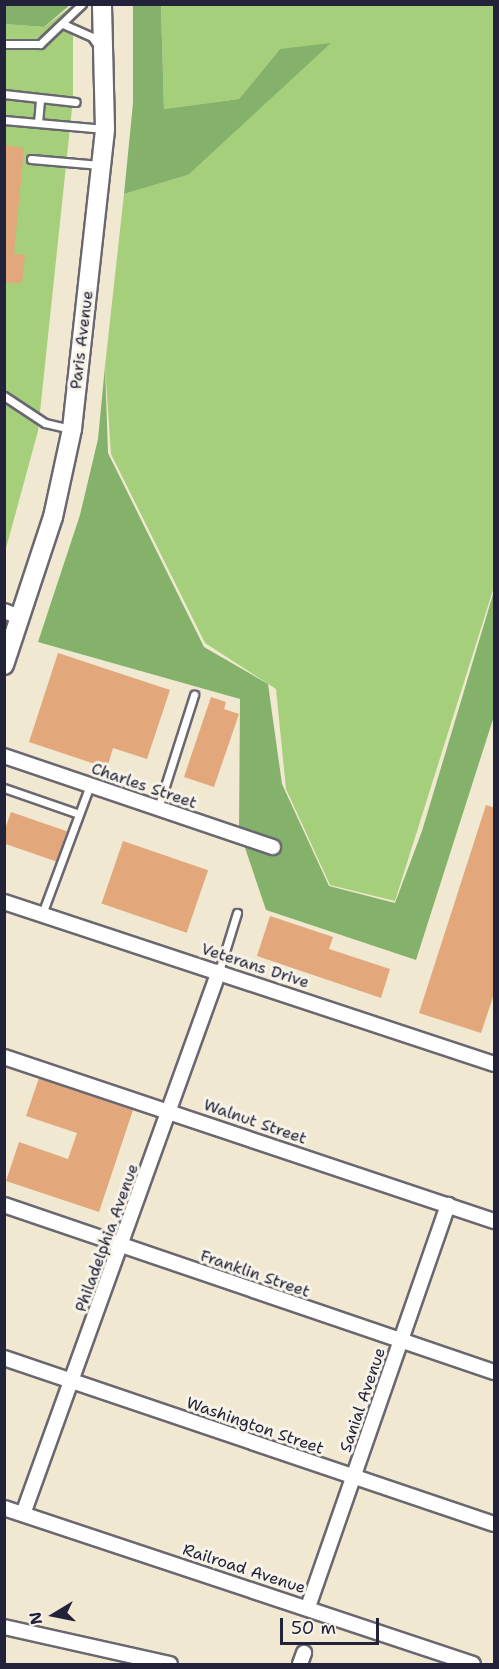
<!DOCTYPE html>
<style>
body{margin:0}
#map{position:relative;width:499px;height:1669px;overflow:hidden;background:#f1e8d1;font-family:"Shantell Sans",sans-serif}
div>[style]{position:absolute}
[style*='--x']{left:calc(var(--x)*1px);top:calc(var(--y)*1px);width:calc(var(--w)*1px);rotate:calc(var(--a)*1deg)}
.green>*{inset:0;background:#a5cf7b}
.forest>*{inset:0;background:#84b26b}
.building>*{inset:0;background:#e2a77a;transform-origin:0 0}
.roads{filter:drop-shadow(2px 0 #6a6770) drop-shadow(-2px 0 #6a6770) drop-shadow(0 2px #6a6770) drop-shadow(0 -2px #6a6770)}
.service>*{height:7px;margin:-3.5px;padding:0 3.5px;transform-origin:3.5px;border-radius:3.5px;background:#fff}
.minor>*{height:14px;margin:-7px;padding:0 7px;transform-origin:7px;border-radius:7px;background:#fff}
.tertiary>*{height:18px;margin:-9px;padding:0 9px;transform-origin:9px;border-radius:9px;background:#fff}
span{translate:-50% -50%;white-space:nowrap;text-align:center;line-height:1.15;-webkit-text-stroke:6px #f7f3e8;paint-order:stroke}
.street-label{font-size:16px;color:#22223b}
.frame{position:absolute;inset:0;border:6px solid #22223b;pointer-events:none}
.north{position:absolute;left:24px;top:1585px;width:60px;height:60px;-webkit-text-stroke:4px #f7f3e8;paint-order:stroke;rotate:260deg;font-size:16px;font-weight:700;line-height:24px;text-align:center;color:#22223b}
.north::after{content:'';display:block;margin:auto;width:21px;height:27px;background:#22223b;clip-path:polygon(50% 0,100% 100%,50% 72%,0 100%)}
.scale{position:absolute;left:280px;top:1618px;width:99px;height:27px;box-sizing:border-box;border:3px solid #22223b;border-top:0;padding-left:8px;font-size:18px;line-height:21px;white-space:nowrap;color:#22223b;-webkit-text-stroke:4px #f7f3e8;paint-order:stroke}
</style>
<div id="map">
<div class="green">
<i style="clip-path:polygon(73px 5px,73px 99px,38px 431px,5px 552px,5px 24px,44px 27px)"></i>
<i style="clip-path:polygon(161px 5px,494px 5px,494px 587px,395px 901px,330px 885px,286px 789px,276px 689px,205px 643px,111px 454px,105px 366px,124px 194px,188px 175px,280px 49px,239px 99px,164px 109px)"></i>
</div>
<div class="forest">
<i style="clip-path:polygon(4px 5px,5px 4px,70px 5px,44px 27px,5px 24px)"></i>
<i style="clip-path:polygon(133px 5px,161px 5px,164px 109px,239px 99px,280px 49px,331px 43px,188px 175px,124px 194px,133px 103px)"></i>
<i style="clip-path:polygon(105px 366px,108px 453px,204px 647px,268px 684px,282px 784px,329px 886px,395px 903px,422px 831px,494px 591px,494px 716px,416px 960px,266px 910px,239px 830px,240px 699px,38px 642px,80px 515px,98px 439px)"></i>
</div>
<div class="building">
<i style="clip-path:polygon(4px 145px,24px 148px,14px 254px,25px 255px,22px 283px,4px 283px)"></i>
<i style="clip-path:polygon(58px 653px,170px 690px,147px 759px,113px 748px,107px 768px,29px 742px)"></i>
<i style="clip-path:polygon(211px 697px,226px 702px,224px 709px,239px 714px,214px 787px,184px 777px)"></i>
<i style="clip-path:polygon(486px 805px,495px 808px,495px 991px,481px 1033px,419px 1013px)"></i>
<i style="left:11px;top:812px;width:59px;height:32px;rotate:19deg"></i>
<i style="left:123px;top:841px;width:90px;height:66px;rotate:19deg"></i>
<i style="clip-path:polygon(270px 916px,333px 937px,329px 949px,390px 969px,381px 998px,257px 956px)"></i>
<i style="clip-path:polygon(39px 1078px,133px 1110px,99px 1212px,6px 1181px,19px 1142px,68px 1159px,77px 1133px,26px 1116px)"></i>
</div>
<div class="roads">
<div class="service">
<i style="--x:63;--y:24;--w:32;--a:24"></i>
<i style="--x:92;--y:37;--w:11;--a:56"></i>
<i style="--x:4;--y:44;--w:36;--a:0"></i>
<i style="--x:40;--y:44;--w:58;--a:-43.6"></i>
<i style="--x:4;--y:94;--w:72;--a:6.3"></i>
<i style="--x:4;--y:120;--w:101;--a:5.1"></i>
<i style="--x:38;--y:123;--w:25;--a:-85"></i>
<i style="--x:31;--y:159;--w:69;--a:5"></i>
<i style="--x:4;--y:396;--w:49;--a:33.4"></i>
<i style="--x:45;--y:423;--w:27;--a:13"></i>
<i style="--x:4;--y:788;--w:79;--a:19.1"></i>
<i style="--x:158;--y:808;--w:119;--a:-72.3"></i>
<i style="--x:42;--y:914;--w:138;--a:-69.6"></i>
<i style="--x:219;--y:971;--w:61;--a:-72.8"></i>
</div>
<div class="minor">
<i style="--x:4;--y:611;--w:17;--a:21"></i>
<i style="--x:4;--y:756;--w:284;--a:18.7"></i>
<i style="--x:4;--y:902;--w:516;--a:18.29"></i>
<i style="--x:4;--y:1057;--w:517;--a:18.51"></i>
<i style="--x:4;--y:1205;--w:518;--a:18.82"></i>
<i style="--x:4;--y:1358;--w:517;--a:18.72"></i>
<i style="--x:4;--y:1508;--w:494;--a:18.4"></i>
<i style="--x:23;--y:1514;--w:577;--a:-70.15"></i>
<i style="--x:308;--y:1607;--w:426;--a:-70.8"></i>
<i style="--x:4;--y:1627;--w:170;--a:12.6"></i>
<i style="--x:300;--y:1664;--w:12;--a:-70"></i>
</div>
<div class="tertiary">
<i style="--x:4;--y:665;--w:156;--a:-71.7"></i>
<i style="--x:53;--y:517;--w:90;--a:-77.8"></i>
<i style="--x:72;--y:429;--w:302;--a:-83.7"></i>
<i style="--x:105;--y:129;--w:125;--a:-91.4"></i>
</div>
</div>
<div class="street-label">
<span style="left:82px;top:340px;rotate:-83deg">Paris Avenue</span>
<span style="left:144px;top:786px;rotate:19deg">Charles Street</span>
<span style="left:255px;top:966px;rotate:18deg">Veterans Drive</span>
<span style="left:255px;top:1122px;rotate:19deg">Walnut Street</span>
<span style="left:107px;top:1238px;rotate:-70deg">Philadelphia Avenue</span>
<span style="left:255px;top:1274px;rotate:19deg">Franklin Street</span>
<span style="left:363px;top:1400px;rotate:-71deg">Sanial Avenue</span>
<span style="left:255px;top:1426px;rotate:19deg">Washington Street</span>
<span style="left:244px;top:1569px;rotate:18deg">Railroad Avenue</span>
</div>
<div class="frame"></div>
<div class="north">N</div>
<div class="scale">50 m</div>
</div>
